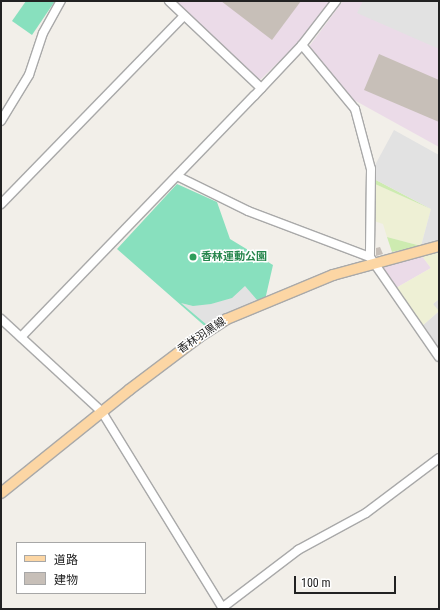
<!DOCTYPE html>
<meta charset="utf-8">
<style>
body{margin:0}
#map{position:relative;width:440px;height:610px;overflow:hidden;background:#f2efe9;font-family:"Roboto Condensed","Noto Sans JP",sans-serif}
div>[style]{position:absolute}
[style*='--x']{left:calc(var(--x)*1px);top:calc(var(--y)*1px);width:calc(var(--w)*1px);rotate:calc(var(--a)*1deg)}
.residential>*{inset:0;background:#e0dfdf}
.industrial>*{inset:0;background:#ebdbe8}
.farmland>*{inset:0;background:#eef0d5}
.grass>*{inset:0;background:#cdebb0}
.pitch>*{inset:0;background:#88e0be}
.parking>*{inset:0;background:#e2e2e2}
.building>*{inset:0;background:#c7bfb8}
.roads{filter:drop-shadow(1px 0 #a9a9a9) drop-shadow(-1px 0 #a9a9a9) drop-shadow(0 1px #a9a9a9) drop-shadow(0 -1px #a9a9a9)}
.minor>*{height:8px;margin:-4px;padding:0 4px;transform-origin:4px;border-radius:4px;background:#fff}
.major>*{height:10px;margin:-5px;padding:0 5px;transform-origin:5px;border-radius:5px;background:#fcd6a4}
.dots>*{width:11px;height:11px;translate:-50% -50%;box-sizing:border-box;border:2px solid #fff;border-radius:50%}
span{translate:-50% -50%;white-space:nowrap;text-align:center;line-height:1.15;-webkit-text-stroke:3px #fff;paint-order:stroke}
.leisure-label{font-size:11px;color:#27864d;font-weight:700}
.left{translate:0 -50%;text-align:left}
.street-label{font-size:11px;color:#222}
.frame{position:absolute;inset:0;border:2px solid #222;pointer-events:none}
.legend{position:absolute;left:16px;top:542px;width:130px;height:52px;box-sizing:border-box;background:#fff;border:1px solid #a7a7a7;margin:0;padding:5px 7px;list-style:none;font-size:12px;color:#222}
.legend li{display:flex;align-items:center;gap:8px;height:20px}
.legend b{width:20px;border:1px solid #a7a7a7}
.scale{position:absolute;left:294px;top:576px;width:102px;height:18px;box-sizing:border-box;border:2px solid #222;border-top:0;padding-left:5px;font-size:12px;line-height:14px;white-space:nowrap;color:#222;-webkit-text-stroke:3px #fff;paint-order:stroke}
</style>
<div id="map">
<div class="residential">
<i style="clip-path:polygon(439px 299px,439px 350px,422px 326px,438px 312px,433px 304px)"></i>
</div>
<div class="industrial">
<i style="clip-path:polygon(175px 1px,331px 1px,298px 43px,261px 79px,256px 78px)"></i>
<i style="clip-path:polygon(343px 1px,439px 1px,439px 147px,354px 100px,308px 48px)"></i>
<i style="clip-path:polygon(422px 256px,431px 268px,396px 288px,382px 269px,382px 266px)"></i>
</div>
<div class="farmland">
<i style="clip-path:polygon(375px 184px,431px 209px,421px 246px,387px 237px,383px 224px,374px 221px)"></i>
<i style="clip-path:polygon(439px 252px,439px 299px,433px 304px,439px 311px,422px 326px,396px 288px,431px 268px,422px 256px)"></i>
</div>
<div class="grass">
<i style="clip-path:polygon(376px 180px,431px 209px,375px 184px)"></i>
<i style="clip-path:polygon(387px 237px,421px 246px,392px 252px)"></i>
</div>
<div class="pitch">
<i style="clip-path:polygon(26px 1px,55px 1px,32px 35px,12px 21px)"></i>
<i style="clip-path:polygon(177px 184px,217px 202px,230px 239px,273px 265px,265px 300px,207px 328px,117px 249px)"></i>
</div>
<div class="parking">
<i style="clip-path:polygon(363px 1px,439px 1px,439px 49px,357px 13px)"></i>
<i style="clip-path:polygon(394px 130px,439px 155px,439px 242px,421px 246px,431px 209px,376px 180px,374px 167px)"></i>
<i style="clip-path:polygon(245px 286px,258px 301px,207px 325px,181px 303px,193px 306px,211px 304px,232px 298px)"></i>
</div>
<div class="building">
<i style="clip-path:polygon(221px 1px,301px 1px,272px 40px)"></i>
<i style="clip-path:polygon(379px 54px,439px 80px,439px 122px,364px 90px)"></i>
<i style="clip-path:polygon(380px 247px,383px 254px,376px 256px,376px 248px)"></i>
</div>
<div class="roads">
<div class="minor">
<i style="--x:169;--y:1;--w:127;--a:43.4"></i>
<i style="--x:302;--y:45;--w:83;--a:50.4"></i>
<i style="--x:355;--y:109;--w:62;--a:75.1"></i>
<i style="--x:371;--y:169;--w:88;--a:90.7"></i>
<i style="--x:370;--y:257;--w:121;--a:55.4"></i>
<i style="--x:1;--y:121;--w:54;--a:-58.7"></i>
<i style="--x:29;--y:75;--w:44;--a:-71.6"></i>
<i style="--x:43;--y:33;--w:37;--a:-61"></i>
<i style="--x:177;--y:176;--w:79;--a:26.2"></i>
<i style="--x:248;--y:211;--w:130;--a:20.7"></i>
<i style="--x:1;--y:204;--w:262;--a:-45.8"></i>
<i style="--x:1;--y:319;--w:137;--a:42.6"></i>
<i style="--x:102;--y:412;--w:231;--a:58.4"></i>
<i style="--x:21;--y:337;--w:335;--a:-46"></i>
<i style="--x:254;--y:96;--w:70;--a:-46.7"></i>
<i style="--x:302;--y:45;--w:56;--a:-52.3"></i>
<i style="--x:222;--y:608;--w:96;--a:-37.3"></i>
<i style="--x:298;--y:550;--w:77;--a:-28.6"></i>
<i style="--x:366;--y:513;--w:91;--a:-37"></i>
</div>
<div class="major">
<i style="--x:1;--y:493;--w:164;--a:-38.8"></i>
<i style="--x:129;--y:390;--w:88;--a:-37.1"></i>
<i style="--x:199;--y:337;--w:33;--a:-33"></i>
<i style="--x:227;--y:319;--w:115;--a:-22.5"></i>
<i style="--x:333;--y:275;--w:110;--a:-15.3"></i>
</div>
</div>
<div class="dots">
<i style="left:193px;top:257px;background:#2e9e5b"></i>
</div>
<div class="leisure-label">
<span class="left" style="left:201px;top:257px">香林運動公園</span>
</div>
<div class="street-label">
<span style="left:202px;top:336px;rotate:-34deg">香林羽黒線</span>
</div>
<div class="frame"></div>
<ul class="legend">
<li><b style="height:5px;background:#fcd6a4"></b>道路</li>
<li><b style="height:11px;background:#c7bfb8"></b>建物</li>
</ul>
<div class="scale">100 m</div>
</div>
